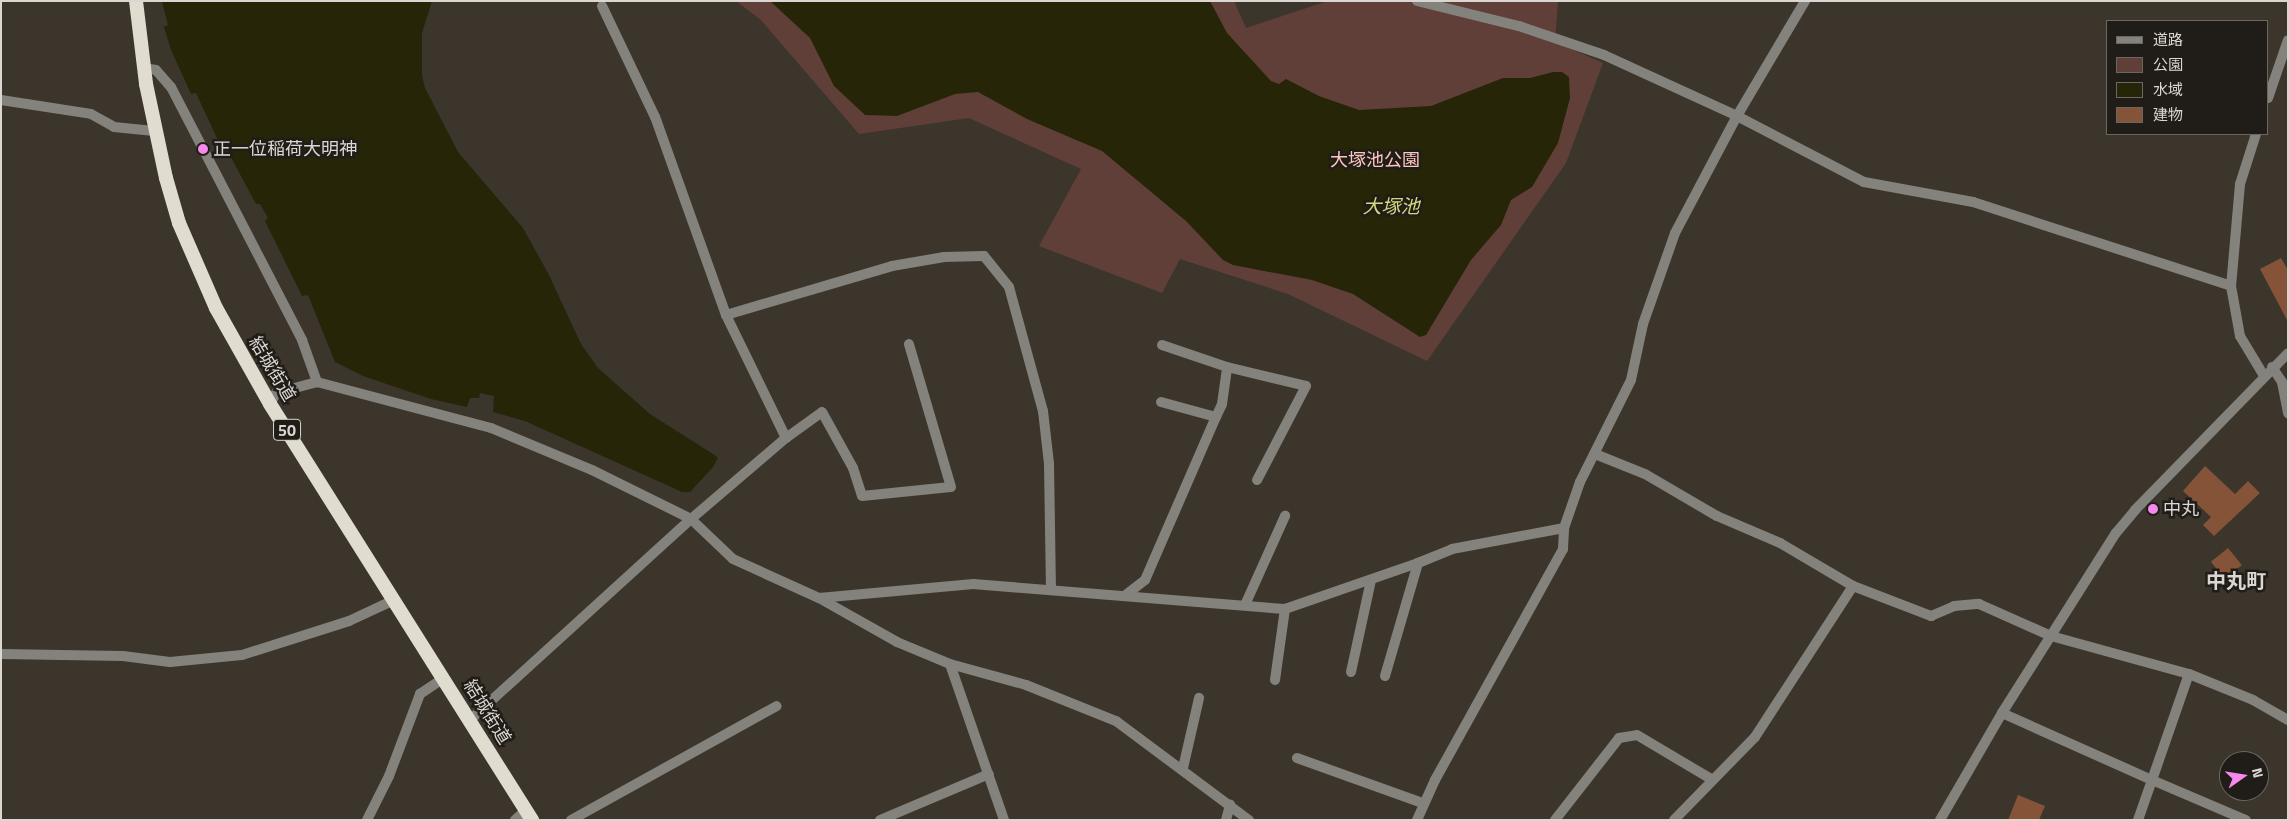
<!DOCTYPE html>
<meta charset="utf-8">
<style>
body{margin:0}
#map{position:relative;width:2289px;height:821px;overflow:hidden;background:#3c352c;font-family:"Titillium Web","Noto Sans JP",sans-serif}
div>[style]{position:absolute}
[style*='--x']{left:calc(var(--x)*1px);top:calc(var(--y)*1px);width:calc(var(--w)*1px);rotate:calc(var(--a)*1deg)}
.green>*{inset:0;background:#603f39}
.water>*{inset:0;background:#262507}
.building>*{inset:0;background:#845338;transform-origin:0 0}
.service>*{height:10px;margin:-5px;padding:0 5px;transform-origin:5px;border-radius:5px;background:#84827c}
.minor>*{height:10px;margin:-5px;padding:0 5px;transform-origin:5px;border-radius:5px;background:#84827c}
.tertiary>*{height:10px;margin:-5px;padding:0 5px;transform-origin:5px;border-radius:5px;background:#84827c}
.trunk>*{height:14px;margin:-7px;padding:0 7px;transform-origin:7px;border-radius:7px;background:#e0dcd0}
.dots>*{width:14px;height:14px;translate:-50% -50%;box-sizing:border-box;border:2px solid #201d19;border-radius:50%}
span{translate:-50% -50%;white-space:nowrap;text-align:center;line-height:1.15;-webkit-text-stroke:5px #201d19;paint-order:stroke}
.shield-label span{padding:1px 4px;background:#201d19;border:1px solid;border-radius:4px;-webkit-text-stroke-width:0}
.shield-label{font-size:16px;color:#dbd6d1;font-weight:700}
.poi-label{font-size:18px;color:#dbd6d1}
.left{translate:0 -50%;text-align:left}
.park-label{font-size:18px;color:#fec7be}
.street-label{font-size:18px;color:#dbd6d1}
.water-label{font-size:19px;color:#d7d681;font-style:italic}
.quarter-label{font-size:20px;color:#dbd6d1;font-weight:700}
.frame{position:absolute;inset:0;border:2px solid #dbd6d1;pointer-events:none}
.legend{position:absolute;left:2106px;top:20px;width:162px;height:115px;box-sizing:border-box;background:#201d19;border:1px solid #6b6763;margin:0;padding:6px 9px;list-style:none;font-size:15px;color:#dbd6d1}
.legend li{display:flex;align-items:center;gap:10px;height:25px}
.legend b{width:25px;border:1px solid #6b6763}
.north{position:absolute;left:2219px;top:751px;width:50px;height:50px;box-sizing:border-box;background:#201d19;border:1px solid #6b6763;border-radius:50%;rotate:77deg;font-size:14px;font-weight:700;line-height:20px;text-align:center;color:#dbd6d1}
.north::after{content:'';display:block;margin:auto;width:18px;height:22px;background:#f788ec;clip-path:polygon(50% 0,100% 100%,50% 72%,0 100%)}
</style>
<div id="map">
<div class="green">
<i style="clip-path:polygon(736px 1px,1234px 1px,1246px 28px,1328px 1px,1558px 1px,1555px 42px,1603px 63px,1566px 163px,1427px 361px,1288px 294px,1180px 259px,1162px 293px,1039px 246px,1081px 169px,969px 118px,859px 134px,761px 20px)"></i>
</div>
<div class="water">
<i style="clip-path:polygon(157px 1px,432px 1px,422px 33px,422px 75px,425px 88px,458px 152px,523px 228px,548px 273px,581px 344px,598px 368px,650px 414px,713px 454px,718px 458px,713px 467px,690px 492px,682px 492px,525px 421px,493px 412px,494px 396px,480px 393px,479px 398px,470px 398px,467px 407px,431px 399px,363px 376px,335px 362px,308px 295px,302px 296px,265px 221px,268px 218px,260px 204px,256px 204px,227px 150px,223px 151px,196px 93px,191px 94px,171px 50px,164px 27px,168px 25px,162px 2px)"></i>
<i style="clip-path:polygon(770px 1px,1210px 1px,1227px 33px,1271px 81px,1279px 84px,1286px 79px,1319px 96px,1359px 110px,1431px 106px,1503px 78px,1530px 78px,1553px 72px,1562px 72px,1569px 77px,1570px 98px,1558px 143px,1532px 187px,1511px 200px,1501px 225px,1471px 260px,1426px 335px,1420px 337px,1353px 294px,1312px 280px,1233px 265px,1223px 260px,1186px 221px,1102px 151px,1027px 119px,978px 92px,955px 94px,897px 116px,865px 115px,834px 86px,810px 38px)"></i>
</div>
<div class="building">
<i style="clip-path:polygon(2281px 258px,2288px 270px,2288px 322px,2260px 269px)"></i>
<i style="clip-path:polygon(2205px 466px,2235px 494px,2248px 481px,2260px 493px,2214px 536px,2203px 525px,2211px 517px,2183px 491px)"></i>
<i style="left:2228px;top:548px;width:22px;height:22px;rotate:51deg"></i>
<i style="clip-path:polygon(2018px 795px,2045px 806px,2039px 820px,2008px 820px)"></i>
</div>
<div class="service">
<i style="--x:144;--y:68;--w:12;--a:9"></i>
<i style="--x:156;--y:70;--w:23;--a:49"></i>
<i style="--x:171;--y:87;--w:285;--a:62.6"></i>
<i style="--x:302;--y:340;--w:45;--a:70.3"></i>
<i style="--x:1;--y:100;--w:91;--a:8.8"></i>
<i style="--x:91;--y:114;--w:26;--a:29"></i>
<i style="--x:114;--y:127;--w:40;--a:5.7"></i>
<i style="--x:726;--y:315;--w:173;--a:-16.4"></i>
<i style="--x:1162;--y:345;--w:69;--a:18.7"></i>
<i style="--x:1127;--y:594;--w:23;--a:-38"></i>
<i style="--x:1145;--y:580;--w:178;--a:-66.5"></i>
<i style="--x:1216;--y:417;--w:14;--a:-65"></i>
<i style="--x:1222;--y:404;--w:37;--a:-82"></i>
<i style="--x:1227;--y:367;--w:81;--a:13.5"></i>
<i style="--x:1306;--y:386;--w:106;--a:117.5"></i>
<i style="--x:1245;--y:605;--w:98;--a:-65.8"></i>
<i style="--x:1;--y:654;--w:122;--a:0.9"></i>
<i style="--x:123;--y:656;--w:47;--a:7.3"></i>
<i style="--x:170;--y:662;--w:72;--a:-5.6"></i>
<i style="--x:242;--y:655;--w:112;--a:-17.6"></i>
<i style="--x:349;--y:621;--w:50;--a:-25"></i>
<i style="--x:950;--y:664;--w:165;--a:70.9"></i>
<i style="--x:1351;--y:672;--w:94;--a:-77.7"></i>
<i style="--x:1385;--y:676;--w:118;--a:-73.7"></i>
<i style="--x:1418;--y:563;--w:37;--a:-22"></i>
<i style="--x:1452;--y:549;--w:114;--a:-10.6"></i>
<i style="--x:1275;--y:680;--w:72;--a:-82"></i>
<i style="--x:1297;--y:758;--w:134;--a:19.7"></i>
<i style="--x:1183;--y:768;--w:72;--a:-77.1"></i>
<i style="--x:515;--y:820;--w:15;--a:-42"></i>
<i style="--x:571;--y:820;--w:235;--a:-29"></i>
<i style="--x:880;--y:820;--w:118;--a:-22.9"></i>
<i style="--x:2138;--y:820;--w:42;--a:-70.7"></i>
<i style="--x:2152;--y:780;--w:102;--a:23.1"></i>
</div>
<div class="minor">
<i style="--x:1417;--y:1;--w:105;--a:13.8"></i>
<i style="--x:1519;--y:26;--w:90;--a:18.8"></i>
<i style="--x:1604;--y:55;--w:146;--a:24.6"></i>
<i style="--x:1737;--y:116;--w:143;--a:27.5"></i>
<i style="--x:1864;--y:182;--w:111;--a:10.4"></i>
<i style="--x:1973;--y:202;--w:271;--a:18"></i>
<i style="--x:892;--y:266;--w:53;--a:-9.8"></i>
<i style="--x:944;--y:257;--w:40;--a:-1.4"></i>
<i style="--x:984;--y:256;--w:40;--a:51"></i>
<i style="--x:1009;--y:287;--w:129;--a:74.7"></i>
<i style="--x:1043;--y:411;--w:53;--a:83.5"></i>
<i style="--x:1049;--y:464;--w:124;--a:89.1"></i>
<i style="--x:2272;--y:367;--w:18;--a:56"></i>
<i style="--x:2282;--y:382;--w:32;--a:79"></i>
<i style="--x:1161;--y:402;--w:57;--a:15.3"></i>
<i style="--x:270;--y:404;--w:13;--a:-61"></i>
<i style="--x:276;--y:393;--w:42;--a:-15"></i>
<i style="--x:317;--y:382;--w:180;--a:14.8"></i>
<i style="--x:491;--y:428;--w:109;--a:22.6"></i>
<i style="--x:592;--y:470;--w:110;--a:26.3"></i>
<i style="--x:691;--y:519;--w:58;--a:43.6"></i>
<i style="--x:733;--y:559;--w:94;--a:24.4"></i>
<i style="--x:819;--y:598;--w:90;--a:29.4"></i>
<i style="--x:897;--y:642;--w:57;--a:22.5"></i>
<i style="--x:950;--y:664;--w:79;--a:15.4"></i>
<i style="--x:1026;--y:685;--w:97;--a:21.8"></i>
<i style="--x:1116;--y:721;--w:166;--a:36.7"></i>
<i style="--x:786;--y:438;--w:44;--a:-35.8"></i>
<i style="--x:822;--y:412;--w:64;--a:61"></i>
<i style="--x:853;--y:468;--w:29;--a:72"></i>
<i style="--x:862;--y:496;--w:89;--a:-5.8"></i>
<i style="--x:951;--y:487;--w:149;--a:-106.4"></i>
<i style="--x:1595;--y:454;--w:54;--a:21.8"></i>
<i style="--x:1645;--y:474;--w:83;--a:30.3"></i>
<i style="--x:1717;--y:516;--w:69;--a:23.2"></i>
<i style="--x:1780;--y:543;--w:85;--a:30.5"></i>
<i style="--x:1853;--y:586;--w:84;--a:21"></i>
<i style="--x:1931;--y:616;--w:25;--a:-23"></i>
<i style="--x:1954;--y:606;--w:25;--a:-5"></i>
<i style="--x:1979;--y:604;--w:79;--a:24"></i>
<i style="--x:2051;--y:636;--w:143;--a:15.4"></i>
<i style="--x:2189;--y:674;--w:69;--a:22.1"></i>
<i style="--x:2253;--y:700;--w:40;--a:29.7"></i>
<i style="--x:819;--y:598;--w:155;--a:-5.2"></i>
<i style="--x:973;--y:584;--w:313;--a:4.6"></i>
<i style="--x:1285;--y:609;--w:141;--a:-19.1"></i>
<i style="--x:2002;--y:713;--w:164;--a:24.1"></i>
<i style="--x:2152;--y:780;--w:112;--a:-70.8"></i>
<i style="--x:470;--y:720;--w:299;--a:-42.3"></i>
<i style="--x:691;--y:519;--w:125;--a:-40.5"></i>
<i style="--x:786;--y:438;--w:137;--a:-116"></i>
<i style="--x:726;--y:315;--w:210;--a:-109.7"></i>
<i style="--x:655;--y:117;--w:123;--a:-115.5"></i>
<i style="--x:367;--y:820;--w:49;--a:-63.4"></i>
<i style="--x:389;--y:776;--w:88;--a:-69.3"></i>
<i style="--x:420;--y:694;--w:29;--a:-34"></i>
<i style="--x:1226;--y:820;--w:16;--a:-75"></i>
<i style="--x:1417;--y:820;--w:44;--a:-65.8"></i>
<i style="--x:1435;--y:780;--w:264;--a:-61"></i>
<i style="--x:1563;--y:549;--w:21;--a:-87"></i>
<i style="--x:1564;--y:528;--w:49;--a:-70.8"></i>
<i style="--x:1580;--y:482;--w:114;--a:-63.4"></i>
<i style="--x:1631;--y:380;--w:57;--a:-77.9"></i>
<i style="--x:1643;--y:324;--w:96;--a:-70.6"></i>
<i style="--x:1675;--y:233;--w:132;--a:-62.1"></i>
<i style="--x:1737;--y:116;--w:134;--a:-59.4"></i>
<i style="--x:1555;--y:820;--w:104;--a:-52"></i>
<i style="--x:1619;--y:738;--w:18;--a:-9"></i>
<i style="--x:1637;--y:735;--w:86;--a:30.7"></i>
<i style="--x:1674;--y:820;--w:116;--a:-45.7"></i>
<i style="--x:1755;--y:737;--w:180;--a:-57"></i>
</div>
<div class="tertiary">
<i style="--x:2268;--y:98;--w:61;--a:-71"></i>
<i style="--x:2256;--y:134;--w:52;--a:107.7"></i>
<i style="--x:2240;--y:184;--w:102;--a:95"></i>
<i style="--x:2231;--y:286;--w:51;--a:79.8"></i>
<i style="--x:2240;--y:336;--w:47;--a:59"></i>
<i style="--x:1940;--y:820;--w:124;--a:-59.9"></i>
<i style="--x:2002;--y:713;--w:213;--a:-57.7"></i>
<i style="--x:2116;--y:533;--w:30;--a:-50"></i>
<i style="--x:2135;--y:510;--w:219;--a:-45.7"></i>
</div>
<div class="trunk">
<i style="--x:136;--y:1;--w:84;--a:83.1"></i>
<i style="--x:146;--y:84;--w:96;--a:78"></i>
<i style="--x:166;--y:178;--w:47;--a:73.9"></i>
<i style="--x:179;--y:223;--w:93;--a:66.5"></i>
<i style="--x:216;--y:308;--w:110;--a:60.6"></i>
<i style="--x:270;--y:404;--w:492;--a:57.8"></i>
</div>
<div class="dots">
<i style="left:203px;top:149px;background:#f788ec"></i>
<i style="left:2153px;top:509px;background:#f788ec"></i>
</div>
<div class="shield-label">
<span style="left:287px;top:430px">50</span>
</div>
<div class="poi-label">
<span class="left" style="left:213px;top:149px">正一位稲荷大明神</span>
<span class="left" style="left:2163px;top:509px">中丸</span>
</div>
<div class="park-label">
<span style="left:1375px;top:160px">大塚池公園</span>
</div>
<div class="street-label">
<span style="left:272px;top:369px;rotate:59deg">結城街道</span>
<span style="left:487px;top:712px;rotate:58deg">結城街道</span>
</div>
<div class="water-label">
<span style="left:1391px;top:206px">大塚池</span>
</div>
<div class="quarter-label">
<span style="left:2236px;top:580px">中丸町</span>
</div>
<div class="frame"></div>
<ul class="legend">
<li><b style="height:6px;background:#84827c"></b>道路</li>
<li><b style="height:14px;background:#603f39"></b>公園</li>
<li><b style="height:14px;background:#262507"></b>水域</li>
<li><b style="height:14px;background:#845338"></b>建物</li>
</ul>
<div class="north">N</div>
</div>
